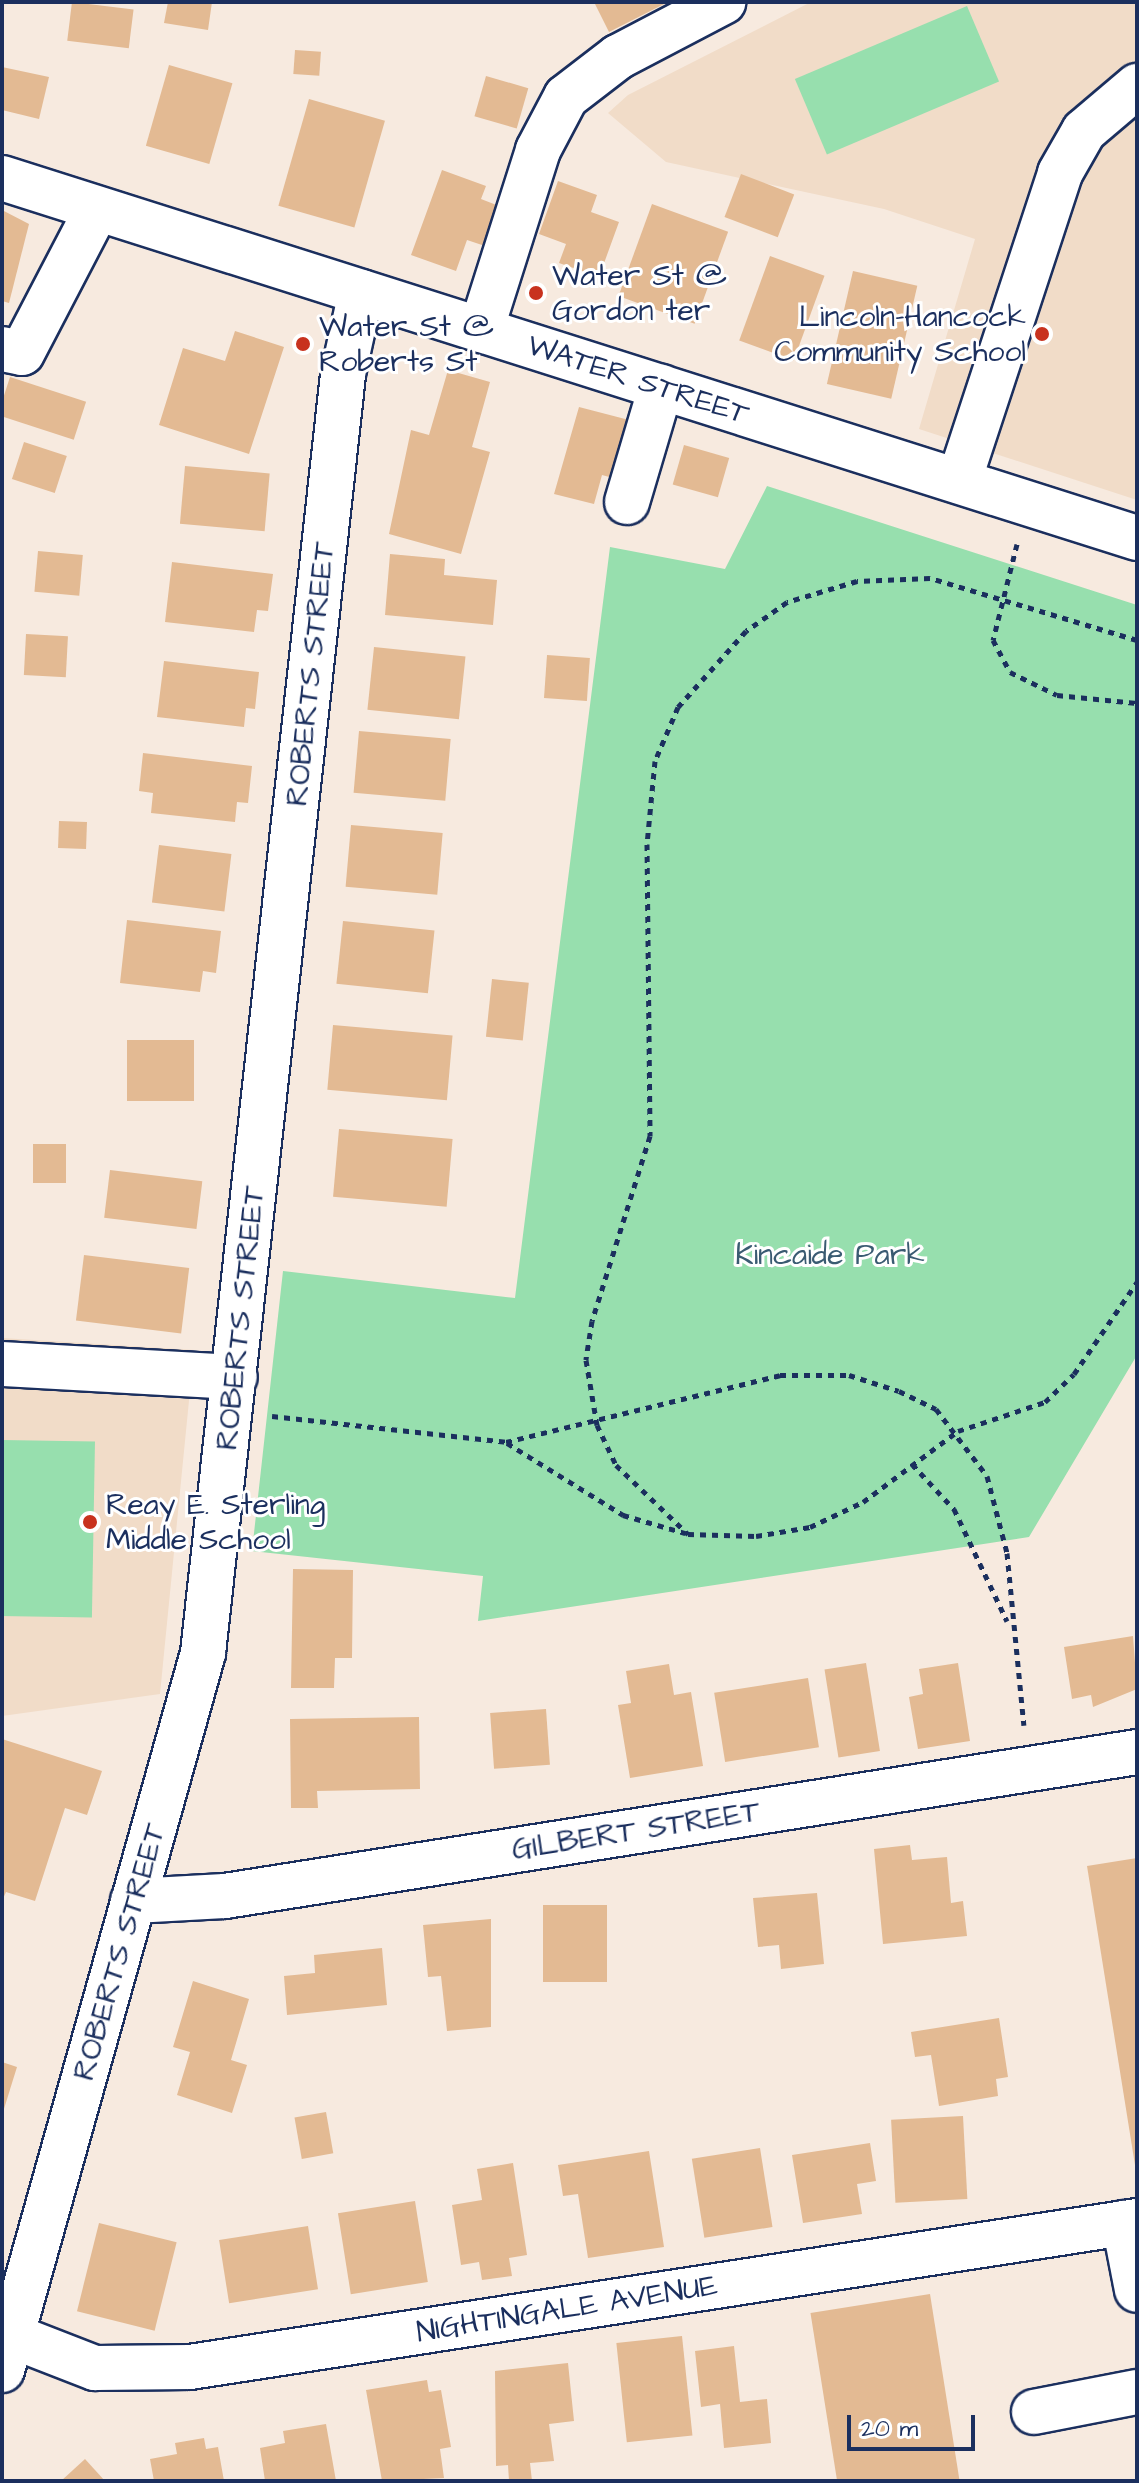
<!DOCTYPE html>
<style>
body{margin:0}
#map{position:relative;width:1139px;height:2483px;overflow:hidden;background:#f7eadf;font-family:"Architects Daughter",sans-serif}
div>[style]{position:absolute}
[style*='--x']{left:calc(var(--x)*1px);top:calc(var(--y)*1px);width:calc(var(--w)*1px);rotate:calc(var(--a)*1deg)}
.built>*{inset:0;background:#f1dcc8}
.green>*{inset:0;background:#97dfae;transform-origin:0 0}
.building>*{inset:0;background:#e3ba93;transform-origin:0 0}
.path>*{height:5px;margin-top:-2.5px;transform-origin:0;background:repeating-linear-gradient(90deg,#1b2f5e 0 6px,transparent 0 12px)}
.roads{filter:drop-shadow(2px 0 #1b2f5e) drop-shadow(-2px 0 #1b2f5e) drop-shadow(0 2px #1b2f5e) drop-shadow(0 -2px #1b2f5e)}
.minor>*{height:44px;margin:-22px;padding:0 22px;transform-origin:22px;border-radius:22px;background:#fff}
.major>*{height:44px;margin:-22px;padding:0 22px;transform-origin:22px;border-radius:22px;background:#fff}
.dots>*{width:22px;height:22px;translate:-50% -50%;box-sizing:border-box;border:4px solid #fff;border-radius:50%}
span{translate:-50% -50%;white-space:nowrap;text-align:center;line-height:1.15;-webkit-text-stroke:6px #fff;paint-order:stroke}
.poi-label{font-size:30px;color:#1b2f5e}
.left{translate:0 -50%;text-align:left}
.right{translate:-100% -50%;text-align:right}
.street-label{font-size:30px;color:#1b2f5e}
.park-label{font-size:30px;color:#3a5b72}
.frame{position:absolute;inset:0;border:4px solid #1b2f5e;pointer-events:none}
.scale{position:absolute;left:847px;top:2415px;width:128px;height:36px;box-sizing:border-box;border:4px solid #1b2f5e;border-top:0;padding-left:10px;font-size:24px;line-height:28px;white-space:nowrap;color:#1b2f5e;-webkit-text-stroke:6px #fff;paint-order:stroke}
</style>
<div id="map">
<div class="built">
<i style="clip-path:polygon(811px 2px,1137px 2px,1137px 500px,919px 429px,975px 239px,884px 209px,666px 162px,608px 113px,628px 95px)"></i>
<i style="clip-path:polygon(2px 1338px,194px 1350px,160px 1694px,2px 1716px)"></i>
</div>
<div class="green">
<i style="left:967px;top:6px;width:82px;height:187px;rotate:67deg"></i>
<i style="clip-path:polygon(767px 486px,1137px 605px,1137px 1355px,1029px 1537px,478px 1621px,483px 1576px,252px 1551px,283px 1271px,515px 1298px,610px 547px,725px 569px)"></i>
<i style="left:2px;top:1440px;width:93px;height:176px;rotate:1deg"></i>
</div>
<div class="building">
<i style="left:72px;top:2px;width:62px;height:39px;rotate:7deg"></i>
<i style="clip-path:polygon(168px 2px,212px 2px,208px 30px,164px 23px)"></i>
<i style="clip-path:polygon(594px 2px,668px 2px,609px 32px)"></i>
<i style="left:295px;top:50px;width:26px;height:24px;rotate:4deg"></i>
<i style="left:169px;top:65px;width:66px;height:84px;rotate:16deg"></i>
<i style="clip-path:polygon(2px 67px,49px 77px,39px 119px,2px 110px)"></i>
<i style="left:486px;top:76px;width:44px;height:42px;rotate:16deg"></i>
<i style="left:309px;top:99px;width:79px;height:111px;rotate:16deg"></i>
<i style="clip-path:polygon(442px 170px,486px 186px,481px 199px,499px 206px,485px 246px,467px 240px,456px 271px,411px 255px)"></i>
<i style="left:741px;top:174px;width:57px;height:46px;rotate:21deg"></i>
<i style="clip-path:polygon(558px 181px,597px 195px,591px 212px,619px 222px,599px 277px,559px 263px,566px 244px,539px 234px)"></i>
<i style="left:652px;top:204px;width:81px;height:98px;rotate:20deg"></i>
<i style="clip-path:polygon(2px 210px,29px 224px,9px 303px,2px 301px)"></i>
<i style="left:770px;top:256px;width:58px;height:90px;rotate:20deg"></i>
<i style="left:853px;top:271px;width:66px;height:116px;rotate:13deg"></i>
<i style="clip-path:polygon(235px 331px,284px 347px,249px 454px,159px 425px,183px 348px,225px 361px)"></i>
<i style="clip-path:polygon(448px 370px,490px 382px,472px 447px,490px 452px,461px 554px,389px 534px,411px 430px,429px 435px)"></i>
<i style="left:10px;top:377px;width:80px;height:40px;rotate:18deg"></i>
<i style="clip-path:polygon(579px 407px,629px 420px,613px 478px,602px 475px,594px 504px,554px 494px)"></i>
<i style="left:24px;top:442px;width:45px;height:39px;rotate:18deg"></i>
<i style="left:684px;top:445px;width:47px;height:41px;rotate:16deg"></i>
<i style="left:185px;top:466px;width:85px;height:58px;rotate:5deg"></i>
<i style="left:38px;top:551px;width:45px;height:41px;rotate:5deg"></i>
<i style="clip-path:polygon(390px 554px,445px 559px,444px 575px,497px 580px,493px 625px,385px 615px)"></i>
<i style="clip-path:polygon(172px 562px,273px 574px,268px 611px,257px 610px,254px 632px,165px 622px)"></i>
<i style="left:26px;top:634px;width:42px;height:41px;rotate:3deg"></i>
<i style="left:374px;top:647px;width:92px;height:63px;rotate:6deg"></i>
<i style="left:547px;top:655px;width:43px;height:43px;rotate:4deg"></i>
<i style="clip-path:polygon(164px 661px,259px 672px,255px 709px,246px 708px,244px 727px,157px 717px)"></i>
<i style="left:359px;top:731px;width:92px;height:62px;rotate:5deg"></i>
<i style="clip-path:polygon(143px 753px,252px 766px,248px 803px,237px 802px,235px 822px,151px 813px,153px 793px,139px 791px)"></i>
<i style="left:59px;top:821px;width:28px;height:27px;rotate:2deg"></i>
<i style="left:351px;top:825px;width:92px;height:62px;rotate:5deg"></i>
<i style="left:159px;top:845px;width:73px;height:58px;rotate:7deg"></i>
<i style="clip-path:polygon(127px 920px,221px 931px,216px 973px,203px 971px,200px 992px,120px 983px)"></i>
<i style="left:343px;top:921px;width:92px;height:63px;rotate:6deg"></i>
<i style="left:492px;top:979px;width:37px;height:58px;rotate:6deg"></i>
<i style="left:333px;top:1025px;width:120px;height:65px;rotate:5deg"></i>
<i style="left:127px;top:1040px;width:67px;height:61px"></i>
<i style="left:339px;top:1129px;width:114px;height:68px;rotate:5deg"></i>
<i style="left:33px;top:1144px;width:33px;height:39px"></i>
<i style="left:110px;top:1170px;width:93px;height:48px;rotate:7deg"></i>
<i style="left:84px;top:1255px;width:106px;height:66px;rotate:7deg"></i>
<i style="clip-path:polygon(293px 1569px,353px 1570px,352px 1658px,335px 1658px,334px 1688px,291px 1688px)"></i>
<i style="clip-path:polygon(1133px 1636px,1137px 1689px,1093px 1707px,1091px 1695px,1072px 1699px,1064px 1647px)"></i>
<i style="left:866px;top:1663px;width:89px;height:42px;rotate:81deg"></i>
<i style="clip-path:polygon(958px 1663px,970px 1741px,918px 1749px,909px 1697px,923px 1694px,919px 1669px)"></i>
<i style="clip-path:polygon(669px 1664px,674px 1695px,691px 1692px,703px 1766px,630px 1778px,618px 1705px,631px 1703px,626px 1671px)"></i>
<i style="left:808px;top:1678px;width:70px;height:95px;rotate:81deg"></i>
<i style="left:546px;top:1709px;width:56px;height:56px;rotate:86deg"></i>
<i style="clip-path:polygon(419px 1717px,420px 1789px,317px 1791px,318px 1808px,291px 1808px,290px 1719px)"></i>
<i style="clip-path:polygon(2px 1739px,102px 1771px,87px 1815px,65px 1808px,35px 1901px,6px 1892px,2px 1901px)"></i>
<i style="clip-path:polygon(910px 1845px,912px 1860px,947px 1857px,951px 1903px,963px 1901px,967px 1936px,883px 1944px,874px 1849px)"></i>
<i style="clip-path:polygon(1137px 1858px,1137px 2165px,1135px 2165px,1087px 1866px)"></i>
<i style="clip-path:polygon(817px 1893px,824px 1964px,781px 1969px,779px 1945px,758px 1947px,753px 1898px)"></i>
<i style="left:607px;top:1905px;width:77px;height:64px;rotate:90deg"></i>
<i style="clip-path:polygon(491px 1919px,491px 2027px,447px 2031px,441px 1976px,428px 1977px,423px 1925px)"></i>
<i style="clip-path:polygon(382px 1948px,387px 2005px,287px 2015px,284px 1976px,315px 1973px,314px 1955px)"></i>
<i style="clip-path:polygon(193px 1981px,249px 1999px,231px 2060px,247px 2065px,232px 2113px,177px 2095px,190px 2052px,173px 2047px)"></i>
<i style="clip-path:polygon(999px 2018px,1008px 2077px,996px 2079px,998px 2096px,939px 2106px,931px 2055px,915px 2057px,911px 2032px)"></i>
<i style="clip-path:polygon(2px 2062px,17px 2067px,3px 2112px,2px 2112px)"></i>
<i style="left:326px;top:2112px;width:42px;height:32px;rotate:80deg"></i>
<i style="left:963px;top:2116px;width:83px;height:72px;rotate:87deg"></i>
<i style="clip-path:polygon(870px 2143px,876px 2181px,857px 2184px,862px 2214px,803px 2223px,792px 2155px)"></i>
<i style="left:760px;top:2148px;width:80px;height:69px;rotate:81deg"></i>
<i style="clip-path:polygon(649px 2151px,664px 2247px,588px 2258px,578px 2194px,563px 2196px,558px 2165px)"></i>
<i style="clip-path:polygon(513px 2163px,527px 2255px,509px 2258px,512px 2276px,482px 2280px,479px 2262px,461px 2265px,452px 2205px,482px 2200px,477px 2169px)"></i>
<i style="left:415px;top:2201px;width:82px;height:78px;rotate:81deg"></i>
<i style="left:99px;top:2223px;width:80px;height:91px;rotate:14deg"></i>
<i style="left:308px;top:2226px;width:64px;height:90px;rotate:81deg"></i>
<i style="left:930px;top:2294px;width:189px;height:121px;rotate:81deg"></i>
<i style="left:682px;top:2336px;width:100px;height:66px;rotate:84deg"></i>
<i style="clip-path:polygon(734px 2346px,740px 2402px,767px 2399px,771px 2443px,724px 2448px,720px 2404px,701px 2407px,695px 2351px)"></i>
<i style="clip-path:polygon(568px 2363px,574px 2421px,549px 2424px,554px 2461px,530px 2463px,532px 2481px,509px 2481px,508px 2465px,496px 2466px,495px 2371px)"></i>
<i style="clip-path:polygon(427px 2380px,429px 2392px,441px 2390px,451px 2447px,440px 2449px,444px 2478px,382px 2481px,366px 2390px)"></i>
<i style="clip-path:polygon(326px 2424px,336px 2481px,265px 2481px,260px 2448px,285px 2443px,283px 2431px)"></i>
<i style="clip-path:polygon(204px 2438px,206px 2449px,218px 2447px,224px 2481px,154px 2481px,150px 2459px,177px 2454px,175px 2443px)"></i>
<i style="clip-path:polygon(85px 2459px,105px 2481px,61px 2481px)"></i>
</div>
<div class="path">
<i style="--x:1017;--y:544;--w:99;--a:104"></i>
<i style="--x:993;--y:640;--w:36;--a:62"></i>
<i style="--x:1010;--y:672;--w:52;--a:26.1"></i>
<i style="--x:1057;--y:695;--w:80;--a:5.7"></i>
<i style="--x:1137;--y:640;--w:216;--a:-163.3"></i>
<i style="--x:930;--y:578;--w:73;--a:177.6"></i>
<i style="--x:857;--y:581;--w:73;--a:163.3"></i>
<i style="--x:787;--y:602;--w:50;--a:144.7"></i>
<i style="--x:746;--y:631;--w:102;--a:131.8"></i>
<i style="--x:678;--y:707;--w:59;--a:113.1"></i>
<i style="--x:655;--y:761;--w:83;--a:95.5"></i>
<i style="--x:647;--y:844;--w:292;--a:89.4"></i>
<i style="--x:650;--y:1136;--w:194;--a:107.4"></i>
<i style="--x:592;--y:1321;--w:39;--a:99"></i>
<i style="--x:586;--y:1360;--w:66;--a:80.4"></i>
<i style="--x:597;--y:1425;--w:44;--a:64.6"></i>
<i style="--x:616;--y:1465;--w:100;--a:43.8"></i>
<i style="--x:688;--y:1534;--w:68;--a:1.7"></i>
<i style="--x:756;--y:1536;--w:55;--a:-9.5"></i>
<i style="--x:810;--y:1527;--w:59;--a:-25.3"></i>
<i style="--x:863;--y:1502;--w:119;--a:-36.8"></i>
<i style="--x:958;--y:1431;--w:92;--a:-18.4"></i>
<i style="--x:1045;--y:1402;--w:40;--a:-44"></i>
<i style="--x:1074;--y:1374;--w:112;--a:-55.6"></i>
<i style="--x:272;--y:1416;--w:235;--a:6.3"></i>
<i style="--x:506;--y:1442;--w:282;--a:-13.7"></i>
<i style="--x:780;--y:1375;--w:69;--a:0"></i>
<i style="--x:849;--y:1375;--w:52;--a:17.7"></i>
<i style="--x:899;--y:1391;--w:41;--a:25.9"></i>
<i style="--x:936;--y:1409;--w:84;--a:52.7"></i>
<i style="--x:987;--y:1476;--w:80;--a:75.4"></i>
<i style="--x:1007;--y:1553;--w:173;--a:84.4"></i>
<i style="--x:507;--y:1443;--w:137;--a:31.8"></i>
<i style="--x:623;--y:1515;--w:65;--a:16.2"></i>
<i style="--x:912;--y:1464;--w:62;--a:47"></i>
<i style="--x:954;--y:1509;--w:124;--a:64.7"></i>
</div>
<div class="roads">
<div class="minor">
<i style="--x:481;--y:330;--w:189;--a:-72.4"></i>
<i style="--x:538;--y:150;--w:60;--a:-62.2"></i>
<i style="--x:566;--y:97;--w:66;--a:-37.6"></i>
<i style="--x:618;--y:57;--w:119;--a:-27.6"></i>
<i style="--x:2;--y:349;--w:20;--a:11"></i>
<i style="--x:22;--y:353;--w:162;--a:-62.5"></i>
<i style="--x:959;--y:481;--w:324;--a:-71.8"></i>
<i style="--x:1060;--y:173;--w:48;--a:-60.3"></i>
<i style="--x:1084;--y:131;--w:70;--a:-40.3"></i>
<i style="--x:627;--y:502;--w:120;--a:-73.5"></i>
<i style="--x:2;--y:1364;--w:233;--a:3.2"></i>
<i style="--x:133;--y:1901;--w:92;--a:-3.1"></i>
<i style="--x:225;--y:1896;--w:923;--a:-8.97"></i>
<i style="--x:1124;--y:2223;--w:68;--a:79"></i>
<i style="--x:2;--y:2332;--w:100;--a:21.2"></i>
<i style="--x:95;--y:2368;--w:95;--a:-0.6"></i>
<i style="--x:190;--y:2367;--w:958;--a:-8.76"></i>
<i style="--x:2;--y:2370;--w:745;--a:-74.34"></i>
<i style="--x:203;--y:1653;--w:1287;--a:-83.75"></i>
<i style="--x:343;--y:374;--w:84;--a:-77.6"></i>
<i style="--x:1034;--y:2412;--w:105;--a:-11"></i>
</div>
<div class="major">
<i style="--x:2;--y:178;--w:1191;--a:17.6"></i>
</div>
</div>
<div class="dots">
<i style="left:536px;top:293px;background:#c8321e"></i>
<i style="left:1042px;top:334px;background:#c8321e"></i>
<i style="left:303px;top:344px;background:#c8321e"></i>
<i style="left:90px;top:1522px;background:#c8321e"></i>
</div>
<div class="poi-label">
<span class="left" style="left:552px;top:293px">Water St @<br>Gordon ter</span>
<span class="right" style="left:1026px;top:334px">Lincoln-Hancock<br>Community School</span>
<span class="left" style="left:319px;top:344px">Water St @<br>Roberts St</span>
<span class="left" style="left:106px;top:1522px">Reay E. Sterling<br>Middle School</span>
</div>
<div class="street-label">
<span style="left:638px;top:380px;rotate:18deg">WATER STREET</span>
<span style="left:311px;top:674px;rotate:-84deg">ROBERTS STREET</span>
<span style="left:241px;top:1318px;rotate:-84deg">ROBERTS STREET</span>
<span style="left:636px;top:1831px;rotate:-9deg">GILBERT STREET</span>
<span style="left:120px;top:1952px;rotate:-74deg">ROBERTS STREET</span>
<span style="left:567px;top:2309px;rotate:-9deg">NIGHTINGALE AVENUE</span>
</div>
<div class="park-label">
<span style="left:830px;top:1255px">Kincaide Park</span>
</div>
<div class="frame"></div>
<div class="scale">20 m</div>
</div>
